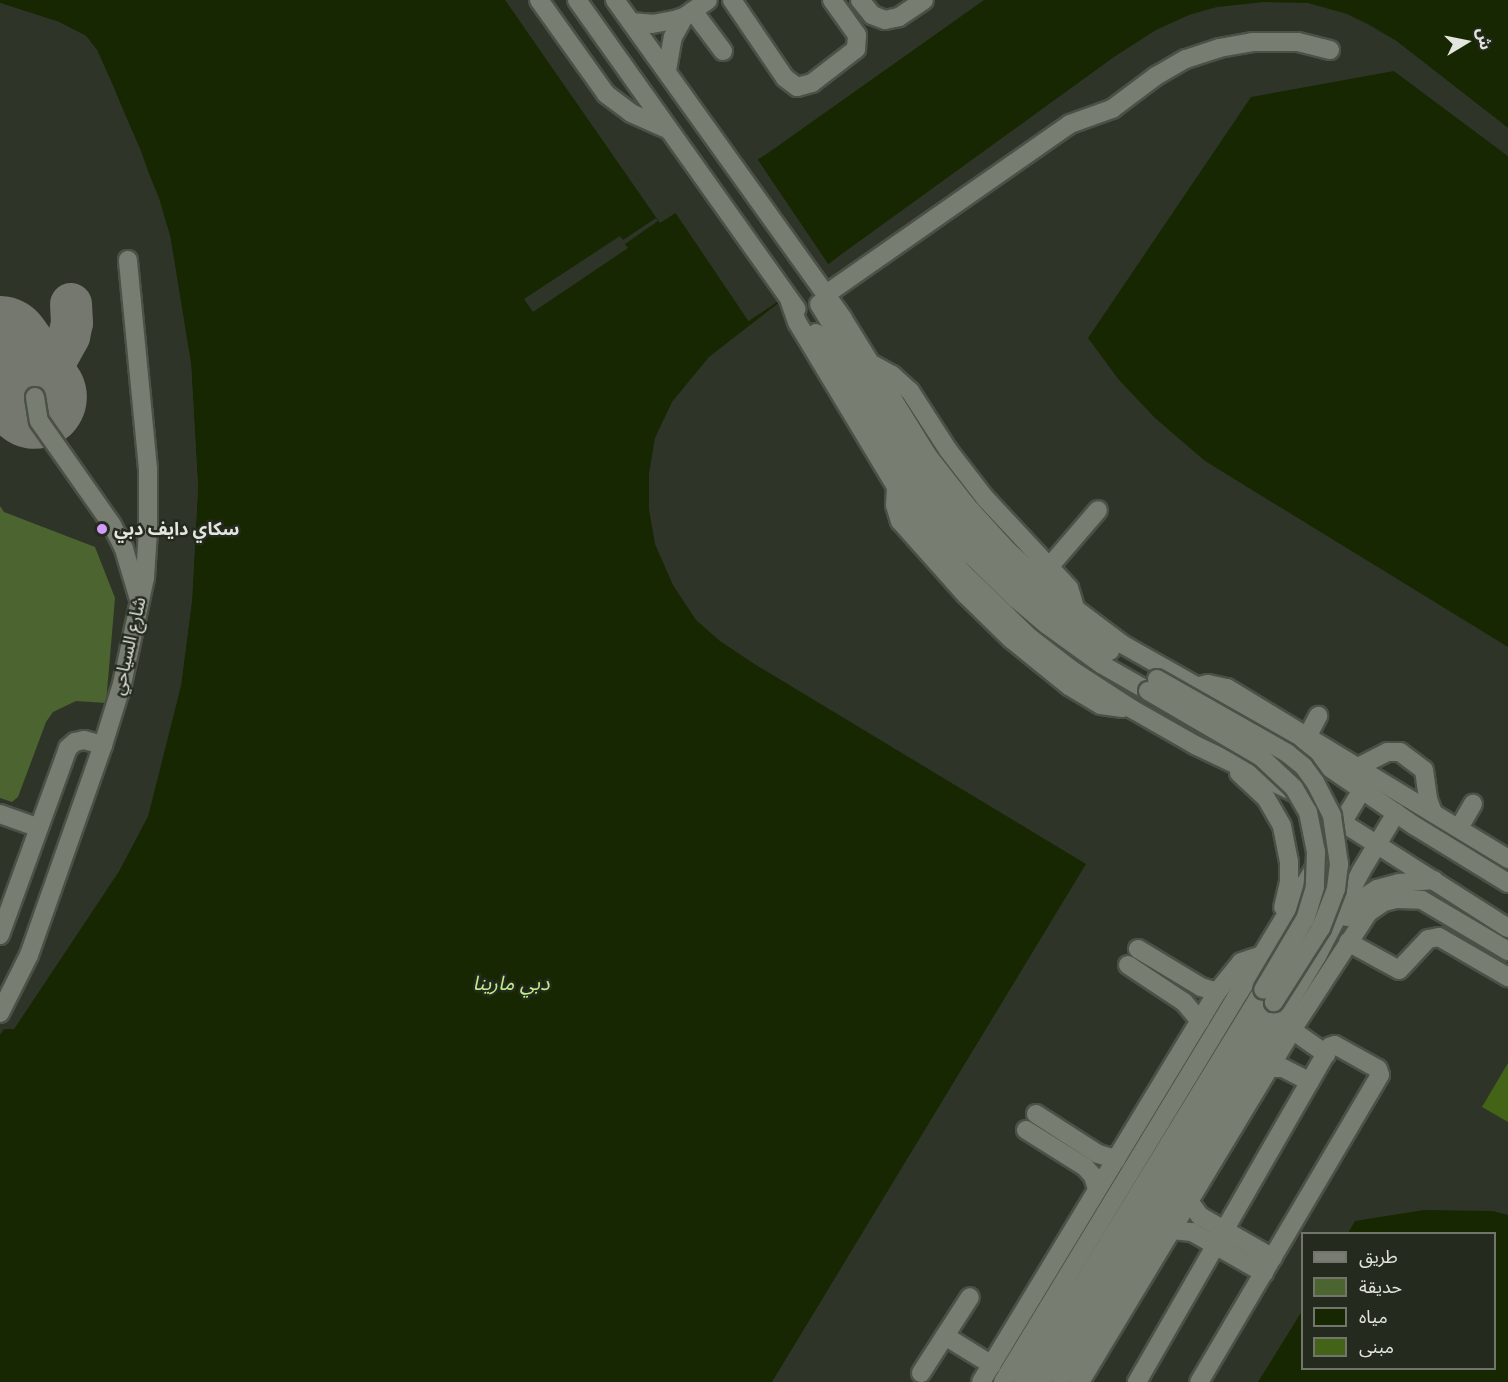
<!DOCTYPE html>
<meta charset="utf-8">
<style>
body{margin:0}
#map{position:relative;width:1508px;height:1382px;overflow:hidden;background:#2f3429;font-family:"DM Sans","Noto Sans Arabic",sans-serif}
div>[style]{position:absolute}
[style*='--x']{left:calc(var(--x)*1px);top:calc(var(--y)*1px);width:calc(var(--w)*1px);rotate:calc(var(--a)*1deg)}
.green>*{inset:0;background:#4c642f}
.water>*{inset:0;background:#172701}
.pier>*{inset:0;background:#2f3429;transform-origin:0 0}
.taxiway>*{height:42px;margin:-21px;padding:0 21px;transform-origin:21px;border-radius:21px;background:#74786e}
.runway>*{height:104px;margin:-52px;padding:0 52px;transform-origin:52px;border-radius:52px;background:#74786e}
.building>*{inset:0;background:#436316}
.roads{filter:drop-shadow(2px 0 #4c5147) drop-shadow(-2px 0 #4c5147) drop-shadow(0 2px #4c5147) drop-shadow(0 -2px #4c5147)}
.minor>*{height:18px;margin:-9px;padding:0 9px;transform-origin:9px;border-radius:9px;background:#777e71}
.bridges{filter:drop-shadow(2px 0 #4c5147) drop-shadow(-2px 0 #4c5147) drop-shadow(0 2px #4c5147) drop-shadow(0 -2px #4c5147)}
.minor-bridge>*{height:18px;margin:-9px;padding:0 9px;transform-origin:9px;border-radius:9px;background:#777e71}
.dots>*{width:16px;height:16px;translate:-50% -50%;box-sizing:border-box;border:3px solid #252a1f;border-radius:50%}
span{translate:-50% -50%;white-space:nowrap;text-align:center;line-height:1.15;-webkit-text-stroke:5px #252a1f;paint-order:stroke}
.poi-label{font-size:18px;color:#e2e6df;font-weight:700}
.left{translate:0 -50%;text-align:left}
.street-label{font-size:18px;color:#e2e6df}
.water-label{font-size:20px;color:#beee88;font-style:italic}
.legend{position:absolute;left:1301px;top:1232px;width:195px;height:138px;box-sizing:border-box;background:#252a1f;border:2px solid #71756c;margin:0;padding:8px 10px;list-style:none;font-size:18px;color:#e2e6df}
.legend li{display:flex;align-items:center;gap:12px;height:30px}
.legend b{width:30px;border:2px solid #71756c}
.north{position:absolute;left:1436px;top:12px;width:60px;height:60px;-webkit-text-stroke:4px #252a1f;paint-order:stroke;rotate:80deg;font-size:16px;font-weight:700;line-height:24px;text-align:center;color:#e2e6df}
.north::after{content:'';display:block;margin:auto;width:21px;height:27px;background:#e2e6df;clip-path:polygon(50% 0,100% 100%,50% 72%,0 100%)}
</style>
<div id="map">
<div class="green">
<i style="clip-path:polygon(0 506px,4px 512px,95px 547px,115px 598px,106px 703px,76px 701px,53px 712px,46px 722px,18px 797px,12px 802px,0 798px)"></i>
</div>
<div class="water">
<i style="clip-path:polygon(0 0,505px 0,660px 223px,768px 153px,984px 0,1508px 0,1508px 128px,1395px 40px,1347px 14px,1308px 3px,1264px 2px,1217px 7px,1189px 15px,1156px 30px,1114px 57px,839px 256px,709px 357px,672px 402px,655px 438px,649px 474px,649px 509px,655px 544px,673px 585px,696px 620px,720px 641px,756px 665px,1086px 864px,772px 1382px,0 1382px,0 1035px,4px 1029px,14px 1029px,119px 871px,148px 816px,181px 685px,192px 600px,198px 487px,191px 364px,170px 236px,159px 198px,112px 83px,97px 50px,86px 36px,59px 22px,0 3px)"></i>
<i style="clip-path:polygon(1394px 71px,1508px 156px,1508px 647px,1205px 461px,1155px 418px,1119px 380px,1088px 338px,1251px 97px)"></i>
<i style="clip-path:polygon(1424px 1210px,1493px 1211px,1508px 1215px,1508px 1382px,1258px 1382px,1302px 1311px,1302px 1368px,1494px 1368px,1494px 1234px,1348px 1233px,1355px 1221px)"></i>
</div>
<div class="pier">
<i style="clip-path:polygon(0 3px,59px 22px,86px 36px,97px 50px,141px 151px,170px 235px,191px 364px,198px 487px,192px 600px,181px 685px,148px 816px,119px 871px,14px 1029px,4px 1029px,5px 1026px,12px 1026px,116px 870px,145px 815px,178px 684px,189px 600px,195px 487px,188px 364px,167px 236px,138px 152px,95px 51px,84px 38px,58px 25px,0 6px)"></i>
<i style="clip-path:polygon(1347px 14px,1368px 24px,1395px 40px,1508px 128px,1508px 131px,1396px 44px,1395px 40px)"></i>
<i style="clip-path:polygon(1396px 68px,1508px 153px,1508px 156px,1394px 71px)"></i>
<i style="left:756px;top:157px;width:132px;height:98px;rotate:56deg"></i>
<i style="clip-path:polygon(656px 218px,658px 221px,625px 244px,628px 248px,533px 312px,524px 299px,620px 236px,623px 240px)"></i>
</div>
<div class="taxiway">
<i style="--x:0;--y:324;--w:18;--a:27"></i>
<i style="--x:16;--y:332;--w:18;--a:45"></i>
<i style="--x:29;--y:345;--w:25;--a:61"></i>
<i style="--x:41;--y:367;--w:10;--a:107"></i>
<i style="--x:38;--y:377;--w:15;--a:148"></i>
<i style="--x:25;--y:385;--w:8;--a:-166"></i>
<i style="--x:17;--y:383;--w:11;--a:-146"></i>
<i style="--x:8;--y:377;--w:24;--a:-109"></i>
<i style="--x:19;--y:373;--w:18;--a:6"></i>
<i style="--x:37;--y:375;--w:15;--a:-23"></i>
<i style="--x:51;--y:369;--w:38;--a:-61"></i>
<i style="--x:69;--y:336;--w:13;--a:-77"></i>
<i style="--x:72;--y:323;--w:19;--a:-93"></i>
</div>
<div class="runway">
<i style="--x:0;--y:348;--w:60;--a:54.5"></i>
</div>
<div class="building">
<i style="clip-path:polygon(1508px 1063px,1508px 1122px,1482px 1107px)"></i>
</div>
<div class="roads">
<div class="minor">
<i style="--x:539;--y:0;--w:115;--a:54.5"></i>
<i style="--x:606;--y:94;--w:31;--a:37"></i>
<i style="--x:631;--y:113;--w:39;--a:24"></i>
<i style="--x:577;--y:0;--w:379;--a:54.6"></i>
<i style="--x:615;--y:0;--w:392;--a:54.4"></i>
<i style="--x:843;--y:319;--w:161;--a:58.2"></i>
<i style="--x:928;--y:456;--w:63;--a:52"></i>
<i style="--x:967;--y:506;--w:61;--a:47.7"></i>
<i style="--x:1008;--y:551;--w:61;--a:42.3"></i>
<i style="--x:1053;--y:592;--w:86;--a:37"></i>
<i style="--x:1122;--y:644;--w:180;--a:29.5"></i>
<i style="--x:1279;--y:733;--w:165;--a:34.4"></i>
<i style="--x:1415;--y:826;--w:109;--a:31.5"></i>
<i style="--x:732;--y:0;--w:94;--a:55.8"></i>
<i style="--x:785;--y:78;--w:15;--a:37"></i>
<i style="--x:797;--y:87;--w:16;--a:-15"></i>
<i style="--x:812;--y:83;--w:56;--a:-37.7"></i>
<i style="--x:856;--y:49;--w:14;--a:-86"></i>
<i style="--x:857;--y:35;--w:43;--a:-125.5"></i>
<i style="--x:860;--y:0;--w:19;--a:51"></i>
<i style="--x:872;--y:15;--w:14;--a:21"></i>
<i style="--x:885;--y:20;--w:14;--a:-12"></i>
<i style="--x:899;--y:17;--w:30;--a:-34"></i>
<i style="--x:693;--y:11;--w:50;--a:53.1"></i>
<i style="--x:631;--y:22;--w:21;--a:5"></i>
<i style="--x:652;--y:24;--w:22;--a:-10"></i>
<i style="--x:674;--y:20;--w:10;--a:-17"></i>
<i style="--x:684;--y:17;--w:29;--a:-35"></i>
<i style="--x:667;--y:70;--w:34;--a:-80"></i>
<i style="--x:673;--y:37;--w:23;--a:-61"></i>
<i style="--x:825;--y:295;--w:299;--a:-34.9"></i>
<i style="--x:1070;--y:124;--w:45;--a:-19.7"></i>
<i style="--x:1112;--y:109;--w:55;--a:-36.9"></i>
<i style="--x:1156;--y:76;--w:34;--a:-30"></i>
<i style="--x:1186;--y:59;--w:35;--a:-18"></i>
<i style="--x:1219;--y:48;--w:34;--a:-10"></i>
<i style="--x:1252;--y:42;--w:46;--a:0"></i>
<i style="--x:1298;--y:42;--w:33;--a:14"></i>
<i style="--x:789;--y:299;--w:24;--a:71"></i>
<i style="--x:797;--y:322;--w:214;--a:59"></i>
<i style="--x:907;--y:505;--w:87;--a:50.6"></i>
<i style="--x:962;--y:572;--w:93;--a:44.1"></i>
<i style="--x:1029;--y:637;--w:54;--a:37.5"></i>
<i style="--x:1072;--y:670;--w:72;--a:33"></i>
<i style="--x:1132;--y:709;--w:73;--a:29.7"></i>
<i style="--x:1195;--y:745;--w:112;--a:25.4"></i>
<i style="--x:1296;--y:793;--w:251;--a:32.5"></i>
<i style="--x:819;--y:304;--w:157;--a:58.8"></i>
<i style="--x:900;--y:438;--w:104;--a:53.6"></i>
<i style="--x:962;--y:522;--w:86;--a:45.9"></i>
<i style="--x:1022;--y:584;--w:80;--a:38.9"></i>
<i style="--x:1084;--y:634;--w:31;--a:33"></i>
<i style="--x:816;--y:333;--w:168;--a:57.6"></i>
<i style="--x:906;--y:475;--w:83;--a:52.3"></i>
<i style="--x:957;--y:541;--w:81;--a:44.5"></i>
<i style="--x:1015;--y:598;--w:42;--a:40.2"></i>
<i style="--x:1047;--y:625;--w:67;--a:35.8"></i>
<i style="--x:1101;--y:664;--w:54;--a:29.9"></i>
<i style="--x:874;--y:365;--w:21;--a:29"></i>
<i style="--x:892;--y:375;--w:24;--a:42"></i>
<i style="--x:910;--y:391;--w:70;--a:57.2"></i>
<i style="--x:948;--y:450;--w:61;--a:52.4"></i>
<i style="--x:985;--y:498;--w:123;--a:47"></i>
<i style="--x:1069;--y:588;--w:24;--a:73"></i>
<i style="--x:35;--y:397;--w:24;--a:81"></i>
<i style="--x:39;--y:421;--w:127;--a:54.9"></i>
<i style="--x:112;--y:525;--w:27;--a:63"></i>
<i style="--x:124;--y:549;--w:49;--a:73.4"></i>
<i style="--x:896;--y:487;--w:18;--a:93"></i>
<i style="--x:895;--y:505;--w:17;--a:73"></i>
<i style="--x:900;--y:521;--w:99;--a:48.3"></i>
<i style="--x:966;--y:595;--w:63;--a:44.4"></i>
<i style="--x:1011;--y:639;--w:75;--a:39"></i>
<i style="--x:1069;--y:686;--w:37;--a:31"></i>
<i style="--x:1101;--y:705;--w:22;--a:8"></i>
<i style="--x:1049;--y:567;--w:75;--a:-49.3"></i>
<i style="--x:1195;--y:687;--w:13;--a:-13"></i>
<i style="--x:1208;--y:684;--w:19;--a:12"></i>
<i style="--x:1227;--y:688;--w:329;--a:31.3"></i>
<i style="--x:1307;--y:737;--w:24;--a:-62"></i>
<i style="--x:1358;--y:767;--w:33;--a:-27"></i>
<i style="--x:1387;--y:752;--w:13;--a:0"></i>
<i style="--x:1400;--y:752;--w:30;--a:37"></i>
<i style="--x:1424;--y:770;--w:29;--a:82"></i>
<i style="--x:1428;--y:799;--w:15;--a:70"></i>
<i style="--x:1239;--y:773;--w:37;--a:43"></i>
<i style="--x:1266;--y:798;--w:32;--a:60"></i>
<i style="--x:1282;--y:826;--w:37;--a:79"></i>
<i style="--x:1289;--y:862;--w:20;--a:90"></i>
<i style="--x:1289;--y:882;--w:26;--a:103"></i>
<i style="--x:0;--y:814;--w:41;--a:19.7"></i>
<i style="--x:1459;--y:828;--w:28;--a:-60"></i>
<i style="--x:1347;--y:917;--w:21;--a:-53"></i>
<i style="--x:1360;--y:900;--w:20;--a:-33"></i>
<i style="--x:1377;--y:889;--w:23;--a:-15"></i>
<i style="--x:1399;--y:883;--w:35;--a:-5"></i>
<i style="--x:0;--y:935;--w:199;--a:-70"></i>
<i style="--x:68;--y:748;--w:9;--a:-41"></i>
<i style="--x:75;--y:742;--w:9;--a:-13"></i>
<i style="--x:84;--y:740;--w:20;--a:15"></i>
<i style="--x:1348;--y:942;--w:58;--a:28.8"></i>
<i style="--x:1399;--y:970;--w:42;--a:-46.9"></i>
<i style="--x:1428;--y:939;--w:11;--a:-10"></i>
<i style="--x:1439;--y:937;--w:80;--a:30.1"></i>
<i style="--x:1138;--y:949;--w:74;--a:31.1"></i>
<i style="--x:1201;--y:987;--w:17;--a:17"></i>
<i style="--x:1128;--y:965;--w:67;--a:33.5"></i>
<i style="--x:1184;--y:1002;--w:25;--a:50"></i>
<i style="--x:0;--y:1013;--w:65;--a:-63.4"></i>
<i style="--x:29;--y:955;--w:223;--a:-70.6"></i>
<i style="--x:103;--y:745;--w:64;--a:-72.7"></i>
<i style="--x:122;--y:684;--w:108;--a:-77.8"></i>
<i style="--x:145;--y:578;--w:48;--a:-86.4"></i>
<i style="--x:148;--y:530;--w:61;--a:-90"></i>
<i style="--x:148;--y:469;--w:210;--a:-95.5"></i>
<i style="--x:1292;--y:1030;--w:42;--a:35.2"></i>
<i style="--x:1270;--y:1068;--w:13;--a:0"></i>
<i style="--x:1283;--y:1068;--w:30;--a:27"></i>
<i style="--x:1036;--y:1114;--w:74;--a:32.8"></i>
<i style="--x:1098;--y:1154;--w:19;--a:16"></i>
<i style="--x:1026;--y:1130;--w:70;--a:32.1"></i>
<i style="--x:1085;--y:1167;--w:12;--a:48"></i>
<i style="--x:1093;--y:1176;--w:14;--a:73"></i>
<i style="--x:1189;--y:1201;--w:19;--a:54"></i>
<i style="--x:1200;--y:1216;--w:84;--a:29.9"></i>
<i style="--x:1172;--y:1230;--w:20;--a:6"></i>
<i style="--x:1192;--y:1232;--w:83;--a:29.7"></i>
<i style="--x:945;--y:1336;--w:55;--a:31.7"></i>
<i style="--x:921;--y:1373;--w:90;--a:-57.2"></i>
<i style="--x:981;--y:1382;--w:456;--a:-58.8"></i>
<i style="--x:1217;--y:992;--w:38;--a:-51"></i>
<i style="--x:1241;--y:962;--w:19;--a:-18"></i>
<i style="--x:1003;--y:1382;--w:692;--a:-58.77"></i>
<i style="--x:1023;--y:1382;--w:460;--a:-58.5"></i>
<i style="--x:1040;--y:1382;--w:446;--a:-58.4"></i>
<i style="--x:1060;--y:1382;--w:498;--a:-58.9"></i>
<i style="--x:1317;--y:956;--w:96;--a:-62.6"></i>
<i style="--x:1361;--y:871;--w:68;--a:-58.9"></i>
<i style="--x:1080;--y:1382;--w:411;--a:-58.9"></i>
<i style="--x:1292;--y:1030;--w:140;--a:-57"></i>
<i style="--x:1368;--y:913;--w:19;--a:-35"></i>
<i style="--x:1384;--y:902;--w:13;--a:-13"></i>
<i style="--x:1397;--y:899;--w:25;--a:2"></i>
<i style="--x:1422;--y:900;--w:100;--a:30.7"></i>
<i style="--x:1137;--y:1382;--w:387;--a:-60.1"></i>
<i style="--x:1330;--y:1047;--w:5;--a:-22"></i>
<i style="--x:1335;--y:1045;--w:49;--a:29.2"></i>
<i style="--x:1378;--y:1069;--w:6;--a:72"></i>
<i style="--x:1380;--y:1075;--w:356;--a:120.5"></i>
</div>
</div>
<div class="bridges">
<div class="minor-bridge">
<i style="--x:1157;--y:679;--w:150;--a:29.6"></i>
<i style="--x:1287;--y:753;--w:22;--a:39"></i>
<i style="--x:1304;--y:767;--w:19;--a:54"></i>
<i style="--x:1315;--y:782;--w:38;--a:63"></i>
<i style="--x:1332;--y:816;--w:49;--a:81.7"></i>
<i style="--x:1339;--y:864;--w:25;--a:97"></i>
<i style="--x:1336;--y:889;--w:42;--a:111"></i>
<i style="--x:1321;--y:928;--w:88;--a:122.4"></i>
<i style="--x:1148;--y:691;--w:131;--a:30.3"></i>
<i style="--x:1261;--y:757;--w:45;--a:43.2"></i>
<i style="--x:1294;--y:788;--w:28;--a:60"></i>
<i style="--x:1308;--y:812;--w:41;--a:78.7"></i>
<i style="--x:1316;--y:852;--w:35;--a:92"></i>
<i style="--x:1315;--y:887;--w:34;--a:107"></i>
<i style="--x:1305;--y:919;--w:82;--a:120.6"></i>
</div>
</div>
<div class="dots">
<i style="left:102px;top:529px;background:#d39cfc"></i>
</div>
<div class="poi-label">
<span class="left" style="left:114px;top:529px">سكاي دايف دبي</span>
</div>
<div class="street-label">
<span style="left:129px;top:646px;rotate:-77deg">شارع السياحي</span>
</div>
<div class="water-label">
<span style="left:511px;top:983px">دبي مارينا</span>
</div>
<ul class="legend">
<li><b style="height:8px;background:#777e71"></b>طريق</li>
<li><b style="height:16px;background:#4c642f"></b>حديقة</li>
<li><b style="height:16px;background:#172701"></b>مياه</li>
<li><b style="height:16px;background:#436316"></b>مبنى</li>
</ul>
<div class="north">ش</div>
</div>
